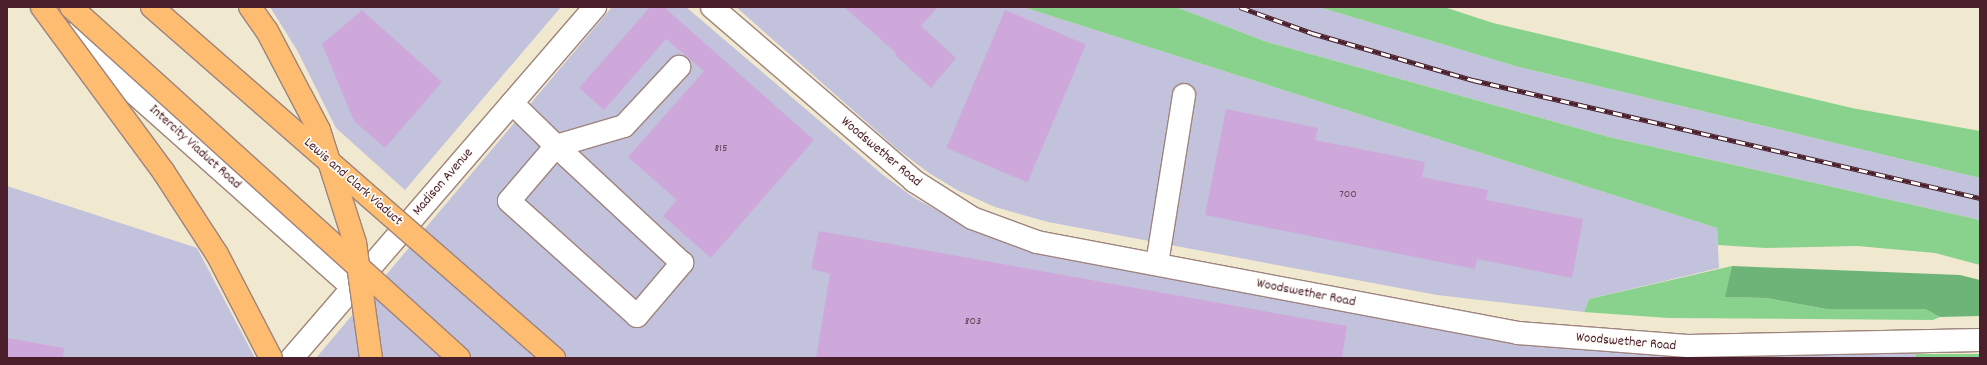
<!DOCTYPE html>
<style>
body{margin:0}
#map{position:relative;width:1987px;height:365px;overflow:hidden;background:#f1e9cf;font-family:Dekko,sans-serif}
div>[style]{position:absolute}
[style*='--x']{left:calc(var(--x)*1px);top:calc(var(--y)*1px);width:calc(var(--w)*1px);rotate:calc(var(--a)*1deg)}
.industrial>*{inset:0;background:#c2c2dc}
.green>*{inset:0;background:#89d28e;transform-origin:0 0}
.forest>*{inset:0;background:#6eb479}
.building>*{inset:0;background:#cea8db;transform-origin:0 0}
.roads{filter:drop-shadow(1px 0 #9e847d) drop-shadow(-1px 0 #9e847d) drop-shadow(0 1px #9e847d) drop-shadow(0 -1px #9e847d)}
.minor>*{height:22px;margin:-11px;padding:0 11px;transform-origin:11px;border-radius:11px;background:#fff}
.rail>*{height:4.5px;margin-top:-2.25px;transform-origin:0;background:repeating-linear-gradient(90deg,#fdfcf7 0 9px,#4a1f2b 0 18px);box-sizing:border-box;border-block:1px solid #4a1f2b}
.bridges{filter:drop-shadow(1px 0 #9e847d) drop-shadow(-1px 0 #9e847d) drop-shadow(0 1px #9e847d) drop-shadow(0 -1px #9e847d)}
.highway-bridge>*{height:22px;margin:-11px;padding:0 11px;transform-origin:11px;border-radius:11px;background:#fdbc6f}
span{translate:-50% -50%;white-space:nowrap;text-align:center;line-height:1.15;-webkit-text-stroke:3.5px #fdfcf7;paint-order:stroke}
.number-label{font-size:12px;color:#6b4157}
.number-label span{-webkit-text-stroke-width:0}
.street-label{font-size:14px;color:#4a1f2b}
.frame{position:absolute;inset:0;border:8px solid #4a1f2b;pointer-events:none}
</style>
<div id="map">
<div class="industrial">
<i style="clip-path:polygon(270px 7px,561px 7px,405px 190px,336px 128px,297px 50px)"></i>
<i style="clip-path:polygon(612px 7px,686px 7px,883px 175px,913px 197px,956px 221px,991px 236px,1678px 352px,1916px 354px,1917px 358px,316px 358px)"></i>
<i style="clip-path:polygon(736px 7px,1023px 7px,1717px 228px,1719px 268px,1589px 299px,1584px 312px,1437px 295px,1048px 222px,995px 207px,957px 190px,929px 173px,897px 149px)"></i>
<i style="clip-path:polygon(1176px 7px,1319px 7px,1515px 66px,1980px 178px,1980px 220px,1609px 137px,1264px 41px)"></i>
<i style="clip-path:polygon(7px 186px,197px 248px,255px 358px,7px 358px)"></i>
</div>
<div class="green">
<i style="clip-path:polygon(1023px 7px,1176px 7px,1264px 41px,1609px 137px,1980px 220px,1980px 265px,1935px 253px,1857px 246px,1765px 248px,1718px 245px,1717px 228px)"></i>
<i style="clip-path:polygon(1319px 7px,1444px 7px,1493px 23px,1852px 108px,1980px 131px,1980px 178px,1515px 66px)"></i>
<i style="clip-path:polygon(1732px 266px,1726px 297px,1766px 298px,1826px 309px,1925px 309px,1940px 317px,1933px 320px,1668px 318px,1584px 312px,1589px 299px)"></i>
<i style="left:1916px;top:354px;width:64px;height:4px"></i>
</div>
<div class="forest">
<i style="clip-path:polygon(1732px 266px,1960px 275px,1980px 280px,1980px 316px,1940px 317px,1925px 309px,1826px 309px,1766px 298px,1725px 297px)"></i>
</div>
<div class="building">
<i style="clip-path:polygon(650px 7px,664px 7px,814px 140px,711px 258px,663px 216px,677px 200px,628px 157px,704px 71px,666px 39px,604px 110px,579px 88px)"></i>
<i style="clip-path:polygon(844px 7px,938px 7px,921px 26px,956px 58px,931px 88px,895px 55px,896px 53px)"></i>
<i style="clip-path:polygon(362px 10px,442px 82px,385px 148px,354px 121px,322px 44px)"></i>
<i style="left:1005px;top:10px;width:88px;height:150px;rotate:23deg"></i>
<i style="clip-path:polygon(1226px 109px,1318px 128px,1315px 140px,1425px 162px,1422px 177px,1488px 190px,1486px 200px,1583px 219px,1572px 278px,1477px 259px,1475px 269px,1205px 215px)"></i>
<i style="clip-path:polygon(819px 231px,1347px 326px,1342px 358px,816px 358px,830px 274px,811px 269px)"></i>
<i style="clip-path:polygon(7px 338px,64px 348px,63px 358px,7px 358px)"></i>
</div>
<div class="roads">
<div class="minor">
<i style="--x:712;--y:7;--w:267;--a:40.7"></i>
<i style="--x:914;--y:181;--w:69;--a:32.5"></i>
<i style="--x:972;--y:218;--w:69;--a:20.3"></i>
<i style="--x:1037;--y:242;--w:490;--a:10.7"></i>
<i style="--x:1518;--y:333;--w:170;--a:4.4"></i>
<i style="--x:1688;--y:346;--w:292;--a:-1.2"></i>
<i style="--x:68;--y:34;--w:380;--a:41.7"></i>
<i style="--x:512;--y:103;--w:62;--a:44.3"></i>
<i style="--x:556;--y:146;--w:72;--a:130.5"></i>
<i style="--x:509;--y:201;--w:172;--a:41.9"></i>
<i style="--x:637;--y:316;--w:70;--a:-49.7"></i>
<i style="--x:682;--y:263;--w:172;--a:-137.1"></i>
<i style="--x:556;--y:146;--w:71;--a:-16.4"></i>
<i style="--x:624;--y:126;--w:81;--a:-47"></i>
<i style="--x:1157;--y:264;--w:171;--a:-80.9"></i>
<i style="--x:292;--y:358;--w:464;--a:-49.2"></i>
</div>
</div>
<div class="rail">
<i style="--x:1240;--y:7;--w:77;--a:19.9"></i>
<i style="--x:1312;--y:33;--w:168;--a:16.3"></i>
<i style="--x:1473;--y:80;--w:521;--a:13.1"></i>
</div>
<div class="bridges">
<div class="highway-bridge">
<i style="--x:42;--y:7;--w:204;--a:53.6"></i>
<i style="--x:163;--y:171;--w:99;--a:57"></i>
<i style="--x:217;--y:254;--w:117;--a:62.6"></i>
<i style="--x:71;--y:7;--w:523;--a:42.13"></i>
<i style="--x:152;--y:7;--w:534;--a:41.13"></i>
<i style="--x:250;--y:7;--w:29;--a:55"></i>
<i style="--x:267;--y:31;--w:112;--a:62.3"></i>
<i style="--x:319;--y:130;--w:119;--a:72.3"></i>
<i style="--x:355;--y:243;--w:116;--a:82.1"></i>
</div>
</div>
<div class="number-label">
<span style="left:721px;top:149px">815</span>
<span style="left:1348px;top:195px">700</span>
<span style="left:973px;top:322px">803</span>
</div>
<div class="street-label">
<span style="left:195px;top:147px;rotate:42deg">Intercity Viaduct Road</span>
<span style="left:881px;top:152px;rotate:40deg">Woodswether Road</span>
<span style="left:353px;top:182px;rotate:41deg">Lewis and Clark Viaduct</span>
<span style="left:443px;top:182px;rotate:-49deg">Madison Avenue</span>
<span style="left:1306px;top:293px;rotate:11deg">Woodswether Road</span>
<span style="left:1626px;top:342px;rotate:5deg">Woodswether Road</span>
</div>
<div class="frame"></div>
</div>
